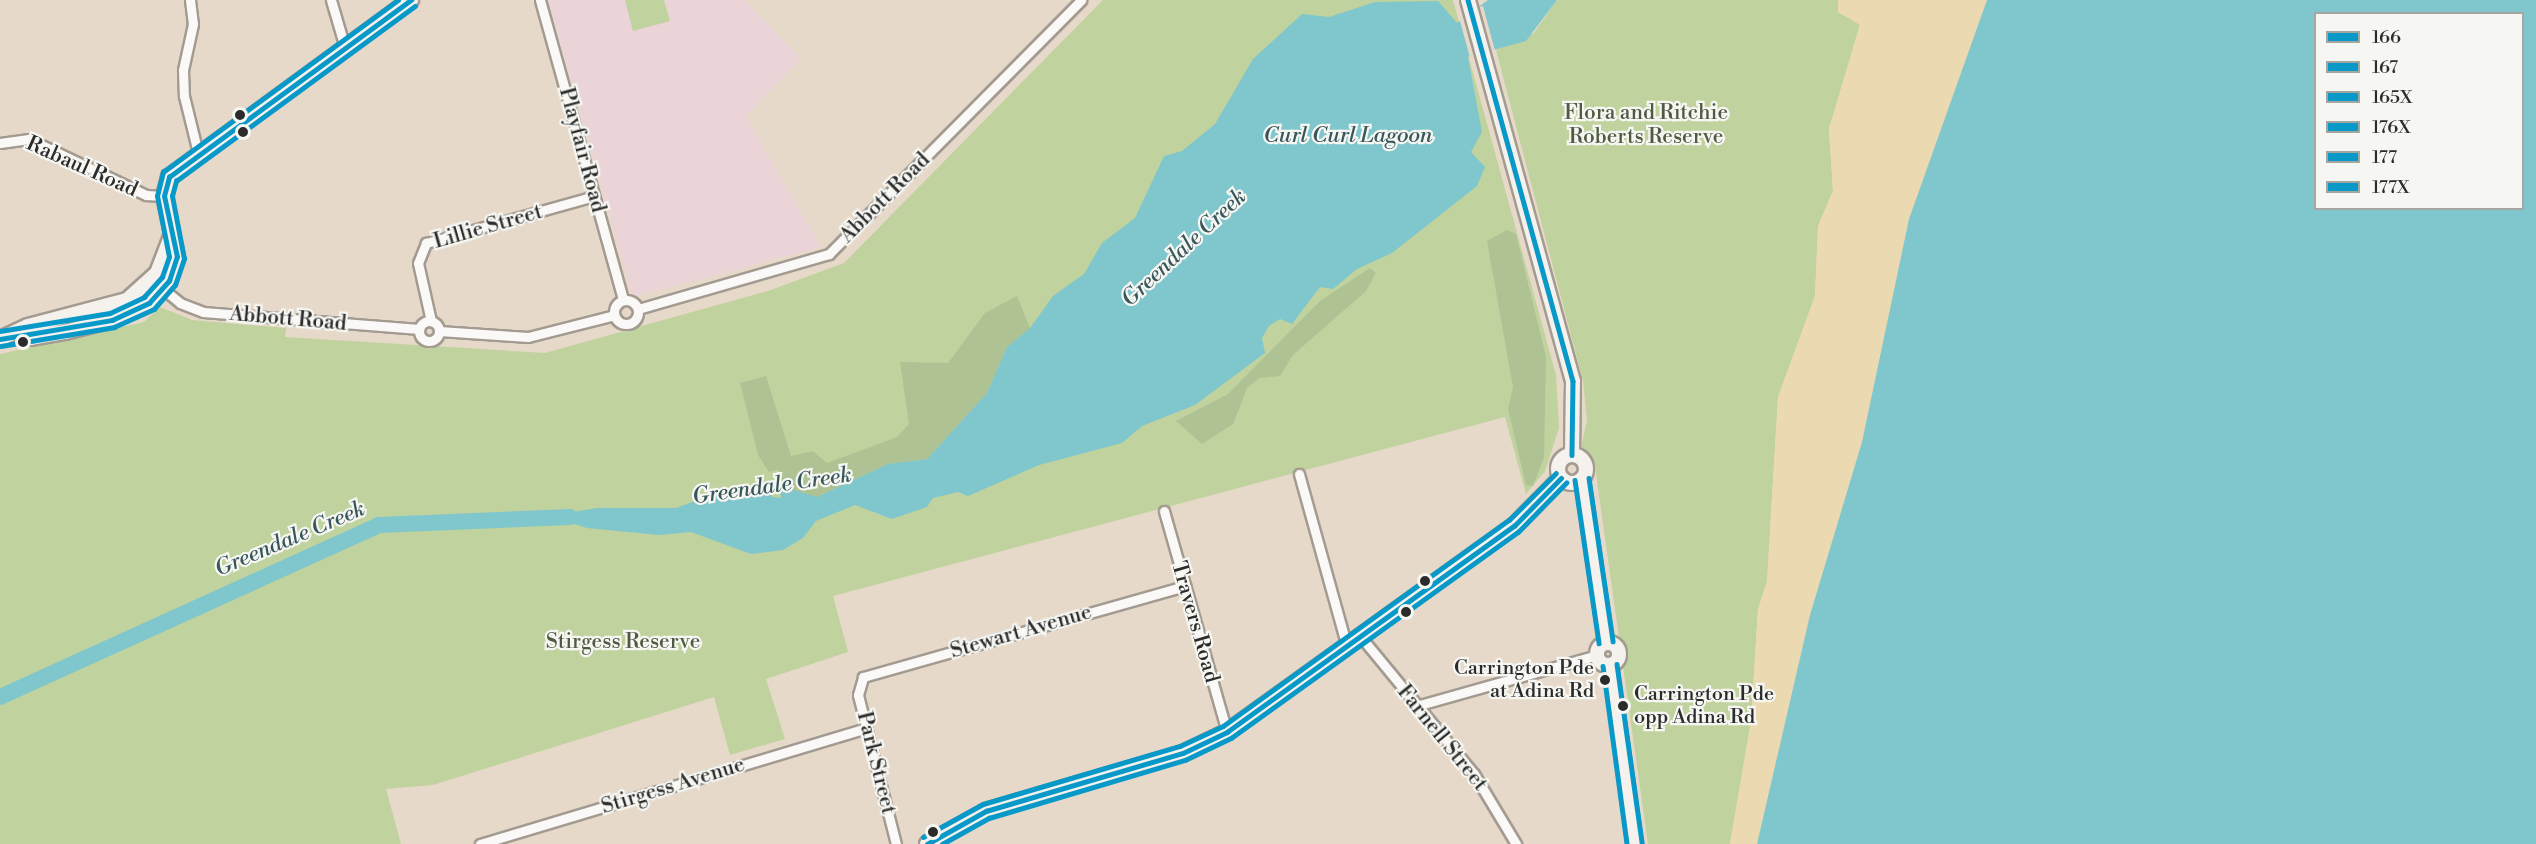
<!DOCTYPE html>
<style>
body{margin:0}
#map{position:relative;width:2536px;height:844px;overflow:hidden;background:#e7d9c9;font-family:"Libre Bodoni",serif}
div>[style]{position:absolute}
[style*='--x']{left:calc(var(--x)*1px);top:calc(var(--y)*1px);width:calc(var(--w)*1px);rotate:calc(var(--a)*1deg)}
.built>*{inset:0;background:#ebd4d8}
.green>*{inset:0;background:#c0d29d}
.forest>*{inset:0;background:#aec294}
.sand>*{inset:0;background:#ebdab1}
.water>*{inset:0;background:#7fc7cc}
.pier>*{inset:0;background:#e7d9c9;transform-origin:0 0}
.river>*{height:16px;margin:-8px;padding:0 8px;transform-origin:8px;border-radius:8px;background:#7fc7cc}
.roads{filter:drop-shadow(2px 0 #a39b91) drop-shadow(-2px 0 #a39b91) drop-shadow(0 2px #a39b91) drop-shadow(0 -2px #a39b91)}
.street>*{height:9px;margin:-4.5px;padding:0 4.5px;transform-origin:4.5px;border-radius:4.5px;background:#fbf9f7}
.street>.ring{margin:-4.5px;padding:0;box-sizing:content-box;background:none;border:9px solid #fbf9f7;border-radius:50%}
.secondary>*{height:14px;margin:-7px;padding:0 7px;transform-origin:7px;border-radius:7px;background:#f5f1ec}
.secondary>.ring{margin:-7px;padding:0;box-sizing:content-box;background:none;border:14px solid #f5f1ec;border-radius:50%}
.bus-1>*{height:4.5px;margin:-2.25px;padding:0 2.25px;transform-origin:2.25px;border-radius:2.25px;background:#0999c8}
.bus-2>*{height:4.5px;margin:-2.25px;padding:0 2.25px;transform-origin:2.25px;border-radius:2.25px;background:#0999c8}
.bus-3>*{height:4.5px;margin:-2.25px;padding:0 2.25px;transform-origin:2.25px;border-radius:2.25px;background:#0999c8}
.bus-4>*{height:4.5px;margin:-2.25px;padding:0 2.25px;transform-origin:2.25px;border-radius:2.25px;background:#0999c8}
.bus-5>*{height:4.5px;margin:-2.25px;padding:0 2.25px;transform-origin:2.25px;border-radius:2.25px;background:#0999c8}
.bus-6>*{height:4.5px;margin:-2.25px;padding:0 2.25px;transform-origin:2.25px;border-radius:2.25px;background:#0999c8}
.dots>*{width:16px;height:16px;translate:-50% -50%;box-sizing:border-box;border:3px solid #f6f6f2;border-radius:50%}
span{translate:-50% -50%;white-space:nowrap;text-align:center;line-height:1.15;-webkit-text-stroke:4.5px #f6f6f2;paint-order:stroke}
.bus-label{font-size:20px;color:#2b2b2b}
.right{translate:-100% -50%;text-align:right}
.left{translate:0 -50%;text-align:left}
.park-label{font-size:21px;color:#4e5b42}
.street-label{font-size:21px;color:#2b2b2b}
.water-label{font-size:22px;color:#37575c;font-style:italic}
.legend{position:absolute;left:2314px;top:12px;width:210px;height:198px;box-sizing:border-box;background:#f6f6f2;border:2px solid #a5a5a2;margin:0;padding:8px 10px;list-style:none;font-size:18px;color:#2b2b2b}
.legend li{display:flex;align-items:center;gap:12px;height:30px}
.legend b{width:30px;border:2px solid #a5a5a2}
</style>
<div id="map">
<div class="built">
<i style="clip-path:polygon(548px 0,744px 0,801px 58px,746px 117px,821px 247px,633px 297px)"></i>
</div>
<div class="green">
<i style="clip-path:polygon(625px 0,664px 0,670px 21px,633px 31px)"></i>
<i style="clip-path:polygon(1103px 0,1453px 0,1556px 375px,1559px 428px,1545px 471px,1526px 494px,1505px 417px,833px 596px,848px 652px,766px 679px,785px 739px,730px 755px,714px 697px,433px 785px,386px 789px,401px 844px,0 844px,0 354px,144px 322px,160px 307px,192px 320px,286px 328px,285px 337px,545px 353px,768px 291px,844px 263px)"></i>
<i style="clip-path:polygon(1557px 0,1838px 0,1838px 12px,1860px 24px,1829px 129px,1833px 191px,1818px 226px,1815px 296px,1778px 397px,1767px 582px,1758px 609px,1751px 721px,1730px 844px,1648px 844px,1595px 467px,1581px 447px,1587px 421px,1583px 381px,1496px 50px,1534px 33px)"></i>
</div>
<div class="forest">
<i style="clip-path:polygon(1507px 230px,1516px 234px,1546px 357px,1544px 458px,1533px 486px,1526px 485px,1508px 409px,1513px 387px,1487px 241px)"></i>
<i style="clip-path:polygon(1370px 268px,1376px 273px,1366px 291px,1293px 355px,1280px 376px,1259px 378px,1247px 388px,1233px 424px,1202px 444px,1176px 421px,1228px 394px,1320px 301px)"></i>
<i style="clip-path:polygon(1017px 296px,1030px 328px,1007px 347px,987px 393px,927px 459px,888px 464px,817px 497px,780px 488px,779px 470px,769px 472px,758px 455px,740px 383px,766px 376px,791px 456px,813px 451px,827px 463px,897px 437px,909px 424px,900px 362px,948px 363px,985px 313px)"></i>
</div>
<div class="sand">
<i style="clip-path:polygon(1838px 0,2114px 0,1874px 844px,1730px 844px,1751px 721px,1758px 609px,1767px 582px,1778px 397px,1815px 296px,1818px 226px,1833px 191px,1829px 129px,1860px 25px,1838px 12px)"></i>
</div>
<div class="water">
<i style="clip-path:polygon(1488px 0,1557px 0,1526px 41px,1468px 57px,1482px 132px,1471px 152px,1485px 167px,1477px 186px,1392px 253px,1357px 269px,1333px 289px,1320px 287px,1292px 324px,1280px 319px,1269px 326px,1262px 338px,1265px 353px,1195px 405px,1142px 426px,1122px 443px,1039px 465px,968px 496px,958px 492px,933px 498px,927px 507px,892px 519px,855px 505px,816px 521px,803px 538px,783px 550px,751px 554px,691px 532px,659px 535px,587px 528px,549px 516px,597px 508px,676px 508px,714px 494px,761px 488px,773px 497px,781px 498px,780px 488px,787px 488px,817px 497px,888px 464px,927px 459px,987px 393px,1007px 347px,1030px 328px,1053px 296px,1084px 274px,1102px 243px,1135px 218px,1164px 156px,1182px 151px,1215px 124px,1253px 59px,1302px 14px,1329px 17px,1375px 2px,1438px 1px,1457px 23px)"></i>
<i style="clip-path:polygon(evenodd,1987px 0,2536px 0,2536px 844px,1757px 844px,1810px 615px,1862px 442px,1909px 219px,1987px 0,2316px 14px,2522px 14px,2522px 208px,2316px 208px,2316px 14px)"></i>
</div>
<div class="pier">
<i style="left:1483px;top:6px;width:46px;height:26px;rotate:75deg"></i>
</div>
<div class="river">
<i style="--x:0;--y:697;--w:416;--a:-24.4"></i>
<i style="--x:379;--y:525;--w:191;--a:-2.4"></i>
</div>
<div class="roads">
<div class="street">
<i style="--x:190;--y:0;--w:24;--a:83"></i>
<i style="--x:193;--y:24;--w:47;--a:102.3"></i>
<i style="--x:183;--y:70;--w:26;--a:88"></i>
<i style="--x:184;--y:96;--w:59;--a:76.2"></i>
<i style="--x:331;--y:0;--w:50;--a:73.7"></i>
<i style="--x:540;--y:0;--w:311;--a:74.5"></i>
<i style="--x:0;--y:143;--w:29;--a:-8"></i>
<i style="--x:29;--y:139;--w:130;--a:25.6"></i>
<i style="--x:146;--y:195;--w:18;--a:3"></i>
<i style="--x:152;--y:280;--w:36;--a:39"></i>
<i style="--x:180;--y:303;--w:25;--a:21"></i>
<i style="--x:203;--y:312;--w:217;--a:4.5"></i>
<i class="ring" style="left:614px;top:300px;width:15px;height:15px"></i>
<i style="--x:638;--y:309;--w:199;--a:-16.1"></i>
<i style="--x:829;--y:254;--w:358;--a:-45.2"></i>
<i style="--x:431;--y:321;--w:59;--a:-102.6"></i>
<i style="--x:418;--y:263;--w:22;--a:-68"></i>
<i style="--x:426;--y:243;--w:174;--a:-15.6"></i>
<i class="ring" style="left:419px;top:321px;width:11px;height:11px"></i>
<i style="--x:439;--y:331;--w:89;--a:3.9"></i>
<i style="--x:528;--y:337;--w:89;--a:-14.3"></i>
<i style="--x:1299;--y:474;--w:180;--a:74.5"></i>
<i style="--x:1164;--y:511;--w:230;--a:74.1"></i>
<i style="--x:1361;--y:637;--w:178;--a:50.5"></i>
<i style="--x:1474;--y:774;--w:82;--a:59"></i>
<i style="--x:1416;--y:706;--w:188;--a:-15.7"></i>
<i style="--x:480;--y:844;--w:403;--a:-16.7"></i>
<i style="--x:896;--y:844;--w:154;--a:-104.3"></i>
<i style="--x:858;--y:695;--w:19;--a:-74"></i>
<i style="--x:863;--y:677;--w:335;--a:-15.8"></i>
</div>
<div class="secondary">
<i style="--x:1468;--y:0;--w:395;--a:74.6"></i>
<i style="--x:1573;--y:381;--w:74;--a:90.8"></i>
<i style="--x:18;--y:334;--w:13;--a:18"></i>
<i style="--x:30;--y:338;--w:36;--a:-10"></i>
<i style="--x:65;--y:332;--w:49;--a:-14.3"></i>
<i style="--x:112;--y:320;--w:41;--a:-24.7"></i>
<i style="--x:149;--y:303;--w:30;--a:-48"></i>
<i style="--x:169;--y:281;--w:25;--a:-72"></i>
<i style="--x:177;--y:257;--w:62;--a:-102"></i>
<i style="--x:164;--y:196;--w:20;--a:-75"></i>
<i style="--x:169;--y:177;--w:300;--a:-36.2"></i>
<i style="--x:0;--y:339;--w:31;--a:-25"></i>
<i style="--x:28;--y:326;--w:102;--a:-14.7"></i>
<i style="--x:127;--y:300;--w:40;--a:-42"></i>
<i style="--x:157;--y:273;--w:42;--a:-69"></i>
<i class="ring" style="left:1558px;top:455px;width:14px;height:14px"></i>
<i style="--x:1582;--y:479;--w:165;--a:81.6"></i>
<i class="ring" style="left:1597px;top:643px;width:8px;height:8px"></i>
<i style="--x:1610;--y:665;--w:181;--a:82"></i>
<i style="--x:927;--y:844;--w:68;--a:-29.2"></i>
<i style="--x:986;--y:811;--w:205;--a:-16.4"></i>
<i style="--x:1183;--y:753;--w:49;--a:-25.5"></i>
<i style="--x:1227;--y:732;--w:353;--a:-35.7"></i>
<i style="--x:1514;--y:526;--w:67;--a:-45.6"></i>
</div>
</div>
<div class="bus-1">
<i style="--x:1468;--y:0;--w:395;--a:74.6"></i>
<i style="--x:1573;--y:381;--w:74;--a:90.8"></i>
<i style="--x:927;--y:844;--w:68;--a:-29.2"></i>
<i style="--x:986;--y:811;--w:205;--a:-16.4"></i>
<i style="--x:1183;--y:753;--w:49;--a:-25.5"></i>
<i style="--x:1227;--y:732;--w:353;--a:-35.7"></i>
<i style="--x:1514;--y:526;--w:67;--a:-45.6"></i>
</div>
<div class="bus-2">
<i style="--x:1575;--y:480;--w:165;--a:81.6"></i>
<i style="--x:1603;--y:666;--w:180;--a:82.3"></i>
<i style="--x:942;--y:844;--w:54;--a:-29"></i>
<i style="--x:989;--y:818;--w:204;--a:-16.5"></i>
<i style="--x:1185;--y:760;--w:51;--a:-25.6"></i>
<i style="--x:1231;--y:738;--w:353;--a:-35.7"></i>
<i style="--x:1518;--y:532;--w:69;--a:-45.6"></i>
</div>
<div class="bus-3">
<i style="--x:1589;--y:478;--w:165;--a:81.6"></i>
<i style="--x:1617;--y:664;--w:181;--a:82"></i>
<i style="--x:923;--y:837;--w:68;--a:-28.8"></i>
<i style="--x:983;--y:804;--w:205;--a:-16.4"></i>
<i style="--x:1180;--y:746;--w:47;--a:-24.9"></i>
<i style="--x:1223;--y:726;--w:352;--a:-35.8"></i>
<i style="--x:1509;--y:520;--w:66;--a:-45"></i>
</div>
<div class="bus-4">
<i style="--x:0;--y:339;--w:114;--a:-9.6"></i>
<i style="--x:112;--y:320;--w:41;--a:-24.7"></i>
<i style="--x:149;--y:303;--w:30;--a:-48"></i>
<i style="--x:169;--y:281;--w:25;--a:-72"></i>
<i style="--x:177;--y:257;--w:62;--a:-102"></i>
<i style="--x:164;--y:196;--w:20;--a:-75"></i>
<i style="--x:169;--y:177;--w:300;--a:-36.2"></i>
</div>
<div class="bus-5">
<i style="--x:1;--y:346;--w:115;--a:-9.5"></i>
<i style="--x:114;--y:327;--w:44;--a:-24.2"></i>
<i style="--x:154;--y:309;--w:32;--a:-49"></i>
<i style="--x:175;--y:285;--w:28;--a:-71"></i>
<i style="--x:184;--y:259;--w:64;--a:-100.8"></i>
<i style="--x:172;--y:196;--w:16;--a:-75"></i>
<i style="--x:176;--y:181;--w:296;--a:-36.2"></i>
</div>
<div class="bus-6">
<i style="--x:0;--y:331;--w:111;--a:-9.3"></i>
<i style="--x:110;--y:313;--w:38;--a:-25"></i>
<i style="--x:144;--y:297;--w:27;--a:-48"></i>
<i style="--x:162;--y:277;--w:21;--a:-71"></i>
<i style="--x:169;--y:257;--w:62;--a:-101.1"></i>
<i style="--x:157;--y:196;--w:25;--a:-76"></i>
<i style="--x:163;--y:172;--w:291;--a:-36.2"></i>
</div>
<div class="dots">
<i style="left:240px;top:115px;background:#2b2b2b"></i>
<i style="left:243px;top:132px;background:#2b2b2b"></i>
<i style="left:23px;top:342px;background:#2b2b2b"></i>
<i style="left:1425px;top:581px;background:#2b2b2b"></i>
<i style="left:1406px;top:612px;background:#2b2b2b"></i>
<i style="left:1605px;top:680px;background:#2b2b2b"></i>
<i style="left:1623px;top:706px;background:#2b2b2b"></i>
<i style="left:933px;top:832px;background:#2b2b2b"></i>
</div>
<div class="bus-label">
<span class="right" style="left:1594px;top:680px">Carrington Pde<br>at Adina Rd</span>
<span class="left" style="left:1634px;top:706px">Carrington Pde<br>opp Adina Rd</span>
</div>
<div class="park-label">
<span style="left:1646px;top:125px">Flora and Ritchie<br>Roberts Reserve</span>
<span style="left:623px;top:642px">Stirgess Reserve</span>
</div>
<div class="street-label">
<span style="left:582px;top:150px;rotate:75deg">Playfair Road</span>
<span style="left:82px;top:167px;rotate:24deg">Rabaul Road</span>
<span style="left:885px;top:198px;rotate:-45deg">Abbott Road</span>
<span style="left:488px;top:227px;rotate:-16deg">Lillie Street</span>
<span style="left:288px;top:319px;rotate:5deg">Abbott Road</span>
<span style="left:1195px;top:622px;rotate:74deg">Travers Road</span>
<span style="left:1021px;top:632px;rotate:-16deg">Stewart Avenue</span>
<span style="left:1442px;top:738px;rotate:51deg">Farnell Street</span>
<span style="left:876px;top:763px;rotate:76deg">Park Street</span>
<span style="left:673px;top:786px;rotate:-17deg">Stirgess Avenue</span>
</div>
<div class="water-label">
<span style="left:1348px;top:136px">Curl Curl Lagoon</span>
<span style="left:1184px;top:248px;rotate:-43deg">Greendale Creek</span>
<span style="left:772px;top:486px;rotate:-8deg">Greendale Creek</span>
<span style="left:290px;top:539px;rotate:-23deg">Greendale Creek</span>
</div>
<ul class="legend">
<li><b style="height:8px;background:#0999c8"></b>166</li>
<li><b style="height:8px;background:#0999c8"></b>167</li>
<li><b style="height:8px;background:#0999c8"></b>165X</li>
<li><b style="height:8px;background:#0999c8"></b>176X</li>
<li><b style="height:8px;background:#0999c8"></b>177</li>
<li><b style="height:8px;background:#0999c8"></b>177X</li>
</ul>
</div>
